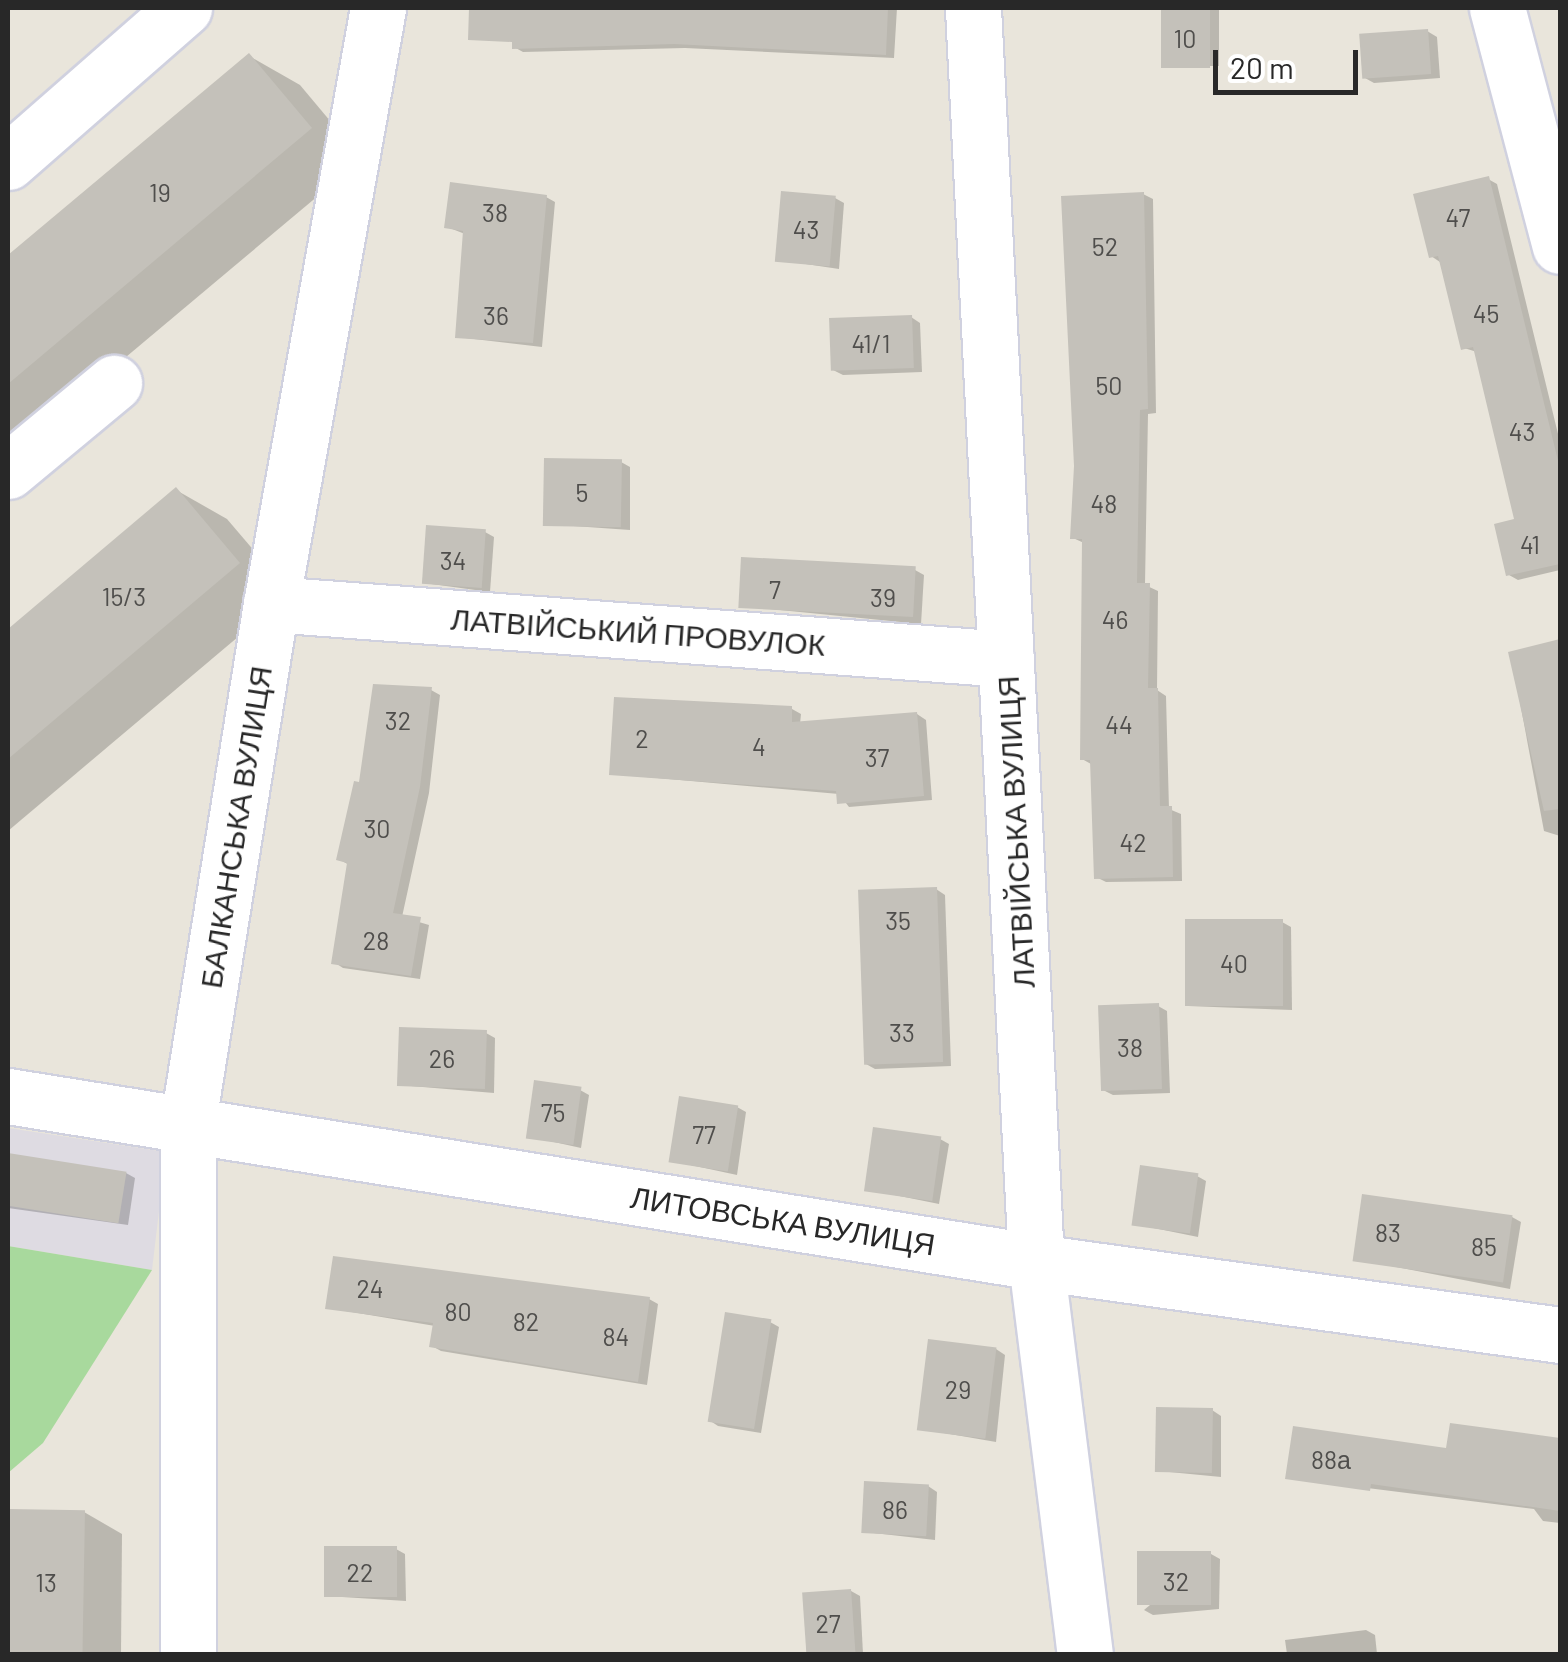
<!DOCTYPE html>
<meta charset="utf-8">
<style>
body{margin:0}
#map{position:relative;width:1568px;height:1662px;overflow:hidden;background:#e9e5db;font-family:Barlow,sans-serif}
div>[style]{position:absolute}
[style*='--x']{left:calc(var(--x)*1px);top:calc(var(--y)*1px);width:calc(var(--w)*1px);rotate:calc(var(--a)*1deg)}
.industrial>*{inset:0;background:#dedbe2}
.green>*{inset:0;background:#a8d99d}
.shadow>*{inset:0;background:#0003;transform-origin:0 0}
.building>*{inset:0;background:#c4c1ba;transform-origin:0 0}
.roads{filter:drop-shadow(2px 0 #d0d1df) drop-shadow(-2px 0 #d0d1df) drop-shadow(0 2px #d0d1df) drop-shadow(0 -2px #d0d1df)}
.minor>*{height:55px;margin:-27.5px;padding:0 27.5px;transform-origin:27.5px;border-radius:27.5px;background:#fff}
span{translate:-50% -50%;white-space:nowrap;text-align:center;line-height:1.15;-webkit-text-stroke:10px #fff;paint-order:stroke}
.number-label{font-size:25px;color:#4f4e4c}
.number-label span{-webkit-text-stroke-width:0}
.street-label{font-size:30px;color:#282828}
.frame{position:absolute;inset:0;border:10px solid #282828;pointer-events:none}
.scale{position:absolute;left:1213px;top:50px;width:145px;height:45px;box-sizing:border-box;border:5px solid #282828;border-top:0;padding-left:12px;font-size:30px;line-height:35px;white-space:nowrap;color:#282828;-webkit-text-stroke:8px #fff;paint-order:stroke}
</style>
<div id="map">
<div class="industrial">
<i style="clip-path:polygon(8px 1128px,166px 1152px,152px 1270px,8px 1246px)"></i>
</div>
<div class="green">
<i style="clip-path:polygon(8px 1246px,152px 1270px,43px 1443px,8px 1473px)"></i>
</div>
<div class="shadow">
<i style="clip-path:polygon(516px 8px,897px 8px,894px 58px,685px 48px,523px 52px,514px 47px)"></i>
<i style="left:1163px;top:8px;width:56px;height:58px"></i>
<i style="clip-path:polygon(1427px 31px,1437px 37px,1440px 78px,1374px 83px,1365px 78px)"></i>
<i style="clip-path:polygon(249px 56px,300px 85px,362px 159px,8px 456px,8px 259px)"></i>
<i style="clip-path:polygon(1488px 179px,1497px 184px,1560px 442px,1560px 570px,1518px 580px,1509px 575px,1517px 521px,1477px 352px,1464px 348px,1440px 262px,1431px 256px)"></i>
<i style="clip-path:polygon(1143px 194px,1153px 199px,1156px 413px,1148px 414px,1145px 585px,1158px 591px,1157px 690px,1166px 696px,1169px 809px,1181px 814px,1182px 881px,1106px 882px,1096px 877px,1091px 764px,1082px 759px,1084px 543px,1073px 538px)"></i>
<i style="clip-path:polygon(546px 197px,555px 202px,542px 347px,457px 337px,465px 234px,447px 227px)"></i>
<i style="clip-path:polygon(835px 198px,844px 203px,839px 269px,779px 260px)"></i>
<i style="clip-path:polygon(911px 317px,920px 323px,922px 372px,843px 375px,833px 370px)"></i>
<i style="clip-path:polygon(621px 462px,630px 467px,630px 530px,545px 524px)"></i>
<i style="clip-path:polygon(176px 490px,227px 519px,290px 593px,8px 831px,8px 632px)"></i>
<i style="clip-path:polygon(485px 532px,494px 537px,490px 592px,424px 583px)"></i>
<i style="clip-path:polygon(915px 570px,924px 575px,921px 624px,739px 606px)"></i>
<i style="clip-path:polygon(1560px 642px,1560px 836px,1544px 831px,1511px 654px)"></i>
<i style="clip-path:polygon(431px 690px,440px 695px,429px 793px,402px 917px,429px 925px,420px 979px,343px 968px,334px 962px,349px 865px,339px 859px,361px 785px)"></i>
<i style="clip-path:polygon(792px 709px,801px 714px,800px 724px,917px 714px,926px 720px,932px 800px,849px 807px,839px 794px,612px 774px)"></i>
<i style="clip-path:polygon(936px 889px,945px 895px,951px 1066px,875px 1069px,866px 1064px)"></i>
<i style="clip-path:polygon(1282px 922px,1291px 927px,1292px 1010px,1188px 1006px)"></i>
<i style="clip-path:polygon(1158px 1006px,1167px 1011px,1170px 1093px,1113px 1095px,1103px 1090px)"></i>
<i style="clip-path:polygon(486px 1033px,495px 1038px,494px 1093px,399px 1085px)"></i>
<i style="clip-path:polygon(580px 1090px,589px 1095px,581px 1148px,527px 1136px)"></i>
<i style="clip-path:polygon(737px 1107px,746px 1112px,737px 1175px,672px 1161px)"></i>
<i style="clip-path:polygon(940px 1139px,949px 1144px,939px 1204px,865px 1189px)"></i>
<i style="clip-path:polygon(8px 1156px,126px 1173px,135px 1178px,128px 1225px,8px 1208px)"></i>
<i style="clip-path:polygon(1197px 1176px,1206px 1181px,1198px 1237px,1134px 1224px)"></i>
<i style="clip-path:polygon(1512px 1217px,1521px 1222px,1510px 1289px,1355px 1259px)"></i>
<i style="clip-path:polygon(649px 1299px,658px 1304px,647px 1385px,441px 1351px,432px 1346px,435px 1326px,328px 1308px)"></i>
<i style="clip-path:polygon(770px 1322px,779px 1327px,761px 1433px,718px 1426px,709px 1420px)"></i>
<i style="clip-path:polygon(996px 1349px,1005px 1355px,996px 1442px,921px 1429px)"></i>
<i style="clip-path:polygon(1212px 1410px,1221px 1416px,1221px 1477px,1159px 1471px)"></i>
<i style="clip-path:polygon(1452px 1426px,1560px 1441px,1560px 1523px,1543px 1521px,1534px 1509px,1288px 1478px,1448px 1450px)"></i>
<i style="clip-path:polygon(928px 1486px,937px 1492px,935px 1540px,865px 1532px)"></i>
<i style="clip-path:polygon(8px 1512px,84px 1512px,122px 1534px,121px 1654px,8px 1654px)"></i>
<i style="clip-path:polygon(396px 1549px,405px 1554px,406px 1601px,326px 1596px)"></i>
<i style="clip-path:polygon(1211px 1554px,1220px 1559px,1219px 1609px,1153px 1615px,1144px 1610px)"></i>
<i style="clip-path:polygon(851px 1591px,860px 1596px,863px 1654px,807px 1654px,804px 1594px)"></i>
<i style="clip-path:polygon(1366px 1630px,1375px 1635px,1377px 1654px,1287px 1654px,1285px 1640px)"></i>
</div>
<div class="building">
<i style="clip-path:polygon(469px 8px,888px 8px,886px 55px,674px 44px,512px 49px,512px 42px,468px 40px)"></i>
<i style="left:1161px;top:8px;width:49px;height:60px"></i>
<i style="left:1428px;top:29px;width:45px;height:69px;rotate:86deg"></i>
<i style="clip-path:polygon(249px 53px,312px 128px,8px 384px,8px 255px)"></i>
<i style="clip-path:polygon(1489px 176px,1560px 469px,1560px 564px,1506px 576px,1494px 524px,1514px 519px,1473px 347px,1461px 350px,1438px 256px,1429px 258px,1413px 194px)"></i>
<i style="clip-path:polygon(450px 182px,547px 195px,533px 343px,455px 338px,463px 231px,444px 228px)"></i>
<i style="left:781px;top:191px;width:55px;height:71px;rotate:5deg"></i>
<i style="clip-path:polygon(1144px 192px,1148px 409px,1140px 410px,1137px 583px,1150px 583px,1148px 688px,1158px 688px,1160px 806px,1172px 806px,1173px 877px,1094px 879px,1090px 760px,1080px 760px,1082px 539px,1070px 539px,1074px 466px,1061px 196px)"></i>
<i style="left:912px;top:315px;width:53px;height:83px;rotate:88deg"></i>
<i style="left:544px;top:458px;width:78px;height:68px;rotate:1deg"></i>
<i style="clip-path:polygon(176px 487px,240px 563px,8px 759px,8px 629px)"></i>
<i style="left:426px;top:525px;width:60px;height:59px;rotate:4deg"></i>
<i style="left:741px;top:557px;width:175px;height:51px;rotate:3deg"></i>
<i style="clip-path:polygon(1560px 639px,1560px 809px,1544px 811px,1508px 652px)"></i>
<i style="clip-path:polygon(373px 684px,432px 687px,420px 787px,393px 913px,421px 917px,411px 976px,331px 964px,347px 863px,336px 860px,354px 781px,359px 782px)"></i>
<i style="clip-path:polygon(614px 697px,792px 706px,792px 722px,917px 712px,924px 796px,837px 804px,836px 791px,609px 775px)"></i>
<i style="left:937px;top:887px;width:175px;height:79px;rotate:88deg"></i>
<i style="left:1283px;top:919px;width:87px;height:98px;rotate:90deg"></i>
<i style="left:1159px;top:1003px;width:86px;height:61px;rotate:88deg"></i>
<i style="left:399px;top:1027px;width:88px;height:59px;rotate:2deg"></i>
<i style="left:534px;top:1080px;width:48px;height:59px;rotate:8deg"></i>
<i style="left:679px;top:1096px;width:60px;height:67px;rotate:9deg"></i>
<i style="left:873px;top:1127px;width:69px;height:65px;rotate:8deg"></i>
<i style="left:8px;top:1153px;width:120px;height:52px;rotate:9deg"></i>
<i style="left:1140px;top:1165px;width:59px;height:61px;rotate:8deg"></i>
<i style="left:1362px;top:1194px;width:152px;height:68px;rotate:8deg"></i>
<i style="clip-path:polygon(333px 1256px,650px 1297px,638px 1382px,429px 1347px,433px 1323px,325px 1309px)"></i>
<i style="left:725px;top:1312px;width:47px;height:111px;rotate:9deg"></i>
<i style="left:928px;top:1339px;width:69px;height:92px;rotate:7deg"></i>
<i style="left:1156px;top:1407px;width:57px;height:65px;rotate:1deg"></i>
<i style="clip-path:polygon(1450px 1423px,1560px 1438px,1560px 1511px,1371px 1484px,1370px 1491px,1285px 1479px,1293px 1426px,1446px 1448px)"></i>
<i style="left:864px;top:1481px;width:65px;height:52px;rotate:3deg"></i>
<i style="left:8px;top:1509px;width:77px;height:145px;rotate:1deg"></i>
<i style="left:324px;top:1546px;width:73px;height:51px"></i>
<i style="left:1211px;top:1551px;width:54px;height:74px;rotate:90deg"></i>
<i style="left:851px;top:1589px;width:65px;height:49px;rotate:86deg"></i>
</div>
<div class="roads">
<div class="minor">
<i style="--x:973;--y:8;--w:1256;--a:87.12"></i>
<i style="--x:1036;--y:1262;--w:395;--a:82.9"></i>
<i style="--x:1497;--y:8;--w:246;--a:75.2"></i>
<i style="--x:8;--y:162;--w:234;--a:-41.2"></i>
<i style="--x:8;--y:471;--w:138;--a:-39.7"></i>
<i style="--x:271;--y:604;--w:737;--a:4.28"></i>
<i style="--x:8;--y:1096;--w:1041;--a:9.17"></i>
<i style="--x:1036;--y:1262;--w:529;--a:7.93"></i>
<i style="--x:188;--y:1654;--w:533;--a:-90"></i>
<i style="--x:188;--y:1121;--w:524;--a:-80.88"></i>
<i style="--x:271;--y:604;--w:606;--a:-79.82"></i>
</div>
</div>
<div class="number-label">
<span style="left:1185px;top:38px">10</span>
<span style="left:160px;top:192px">19</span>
<span style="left:495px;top:212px">38</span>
<span style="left:1458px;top:217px">47</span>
<span style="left:806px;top:229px">43</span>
<span style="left:1105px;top:246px">52</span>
<span style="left:1486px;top:313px">45</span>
<span style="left:496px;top:315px">36</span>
<span style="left:871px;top:343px">41/1</span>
<span style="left:1109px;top:385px">50</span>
<span style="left:1522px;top:431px">43</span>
<span style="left:582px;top:492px">5</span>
<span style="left:1104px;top:503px">48</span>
<span style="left:1530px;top:544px">41</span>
<span style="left:453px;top:560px">34</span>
<span style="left:775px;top:589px">7</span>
<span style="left:124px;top:596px">15/3</span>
<span style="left:883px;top:597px">39</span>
<span style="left:1115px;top:619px">46</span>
<span style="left:398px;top:720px">32</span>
<span style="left:1119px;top:724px">44</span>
<span style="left:642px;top:738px">2</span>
<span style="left:759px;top:746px">4</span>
<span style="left:877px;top:757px">37</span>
<span style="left:377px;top:828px">30</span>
<span style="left:1133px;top:842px">42</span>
<span style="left:898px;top:920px">35</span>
<span style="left:376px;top:940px">28</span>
<span style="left:1234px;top:963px">40</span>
<span style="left:902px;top:1032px">33</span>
<span style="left:1130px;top:1047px">38</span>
<span style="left:442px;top:1058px">26</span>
<span style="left:553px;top:1112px">75</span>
<span style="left:704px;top:1134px">77</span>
<span style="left:1388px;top:1232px">83</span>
<span style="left:1484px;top:1246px">85</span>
<span style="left:370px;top:1288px">24</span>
<span style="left:458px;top:1311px">80</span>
<span style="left:526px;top:1321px">82</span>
<span style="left:616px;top:1336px">84</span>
<span style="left:958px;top:1389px">29</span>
<span style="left:1331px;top:1459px">88а</span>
<span style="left:895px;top:1509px">86</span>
<span style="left:360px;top:1572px">22</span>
<span style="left:1176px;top:1581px">32</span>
<span style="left:46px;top:1582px">13</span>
<span style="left:828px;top:1623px">27</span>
</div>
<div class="street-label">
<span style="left:638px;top:631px;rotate:4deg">ЛАТВІЙСЬКИЙ ПРОВУЛОК</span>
<span style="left:235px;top:827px;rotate:-81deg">БАЛКАНСЬКА ВУЛИЦЯ</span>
<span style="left:1015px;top:832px;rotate:-93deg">ЛАТВІЙСЬКА ВУЛИЦЯ</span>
<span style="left:783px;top:1220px;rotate:9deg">ЛИТОВСЬКА ВУЛИЦЯ</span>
</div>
<div class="frame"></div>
<div class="scale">20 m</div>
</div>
